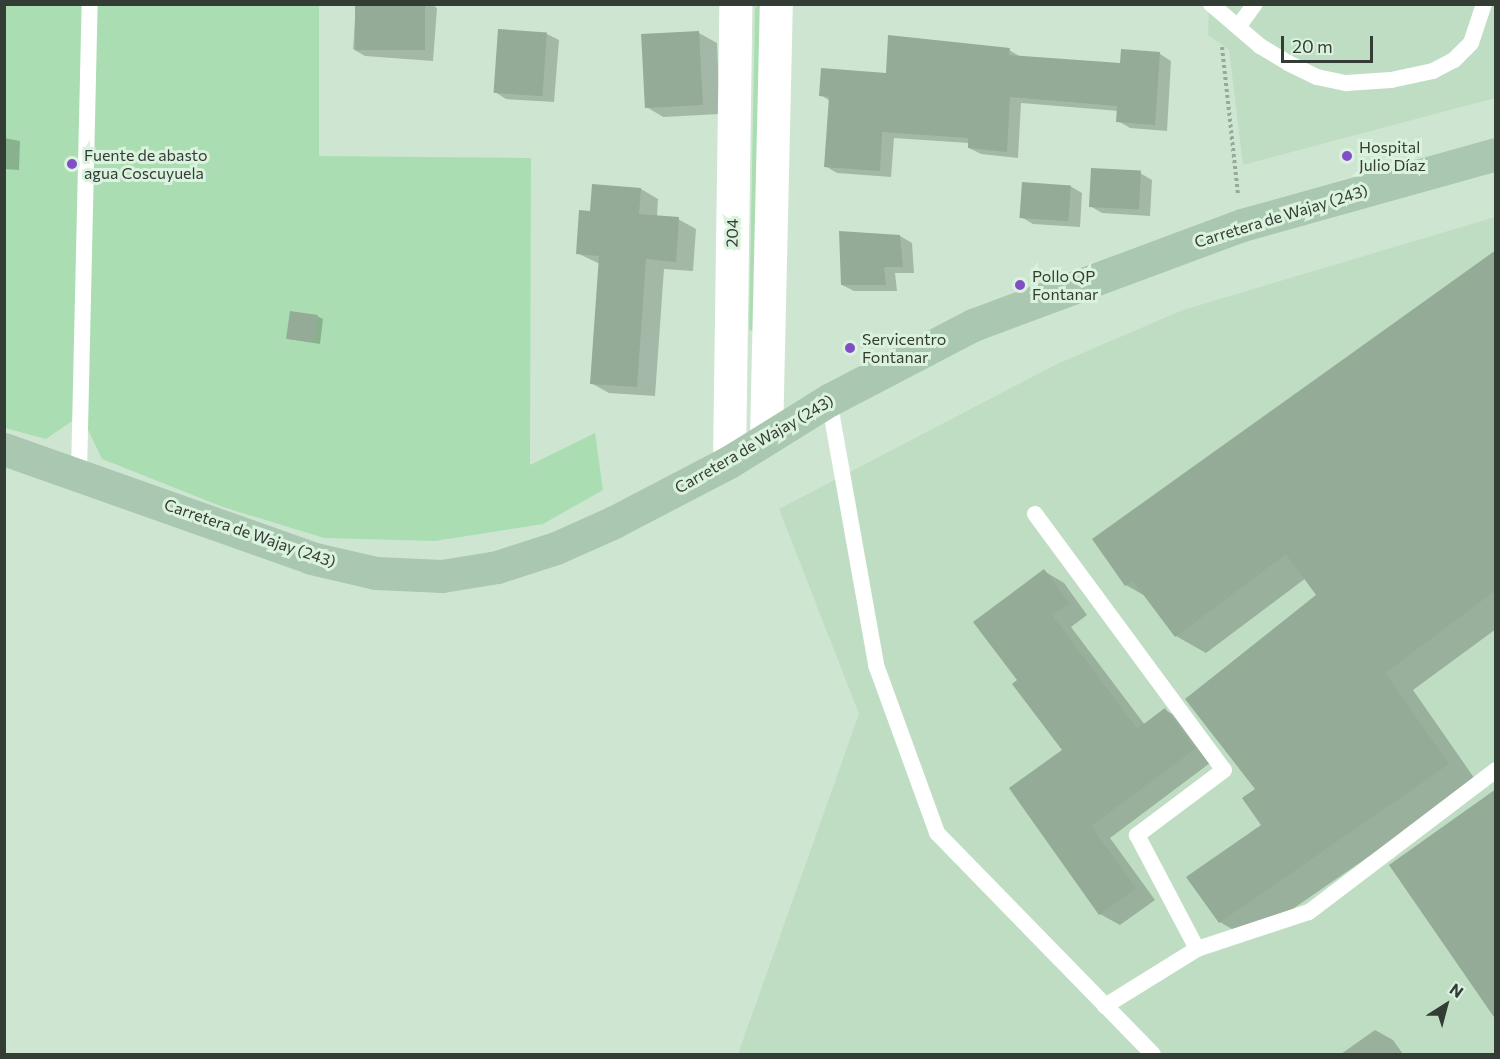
<!DOCTYPE html>
<meta charset="utf-8">
<style>
body{margin:0}
#map{position:relative;width:1500px;height:1059px;overflow:hidden;background:#cee6d1;font-family:Commissioner,sans-serif}
div>[style]{position:absolute}
[style*='--x']{left:calc(var(--x)*1px);top:calc(var(--y)*1px);width:calc(var(--w)*1px);rotate:calc(var(--a)*1deg)}
.built>*{inset:0;background:#bfddc3}
.green>*{inset:0;background:#aadeb2}
.shadow>*{inset:0;background:#0003}
.building>*{inset:0;background:#94ab97;transform-origin:0 0}
.path>*{height:4px;margin-top:-2px;transform-origin:0;background:repeating-linear-gradient(90deg,#97aa9a 0 3px,transparent 0 6px)}
.service>*{height:16px;margin:-8px;padding:0 8px;transform-origin:8px;border-radius:8px;background:#fff}
.minor>*{height:33px;margin:-16.5px;padding:0 16.5px;transform-origin:16.5px;border-radius:16.5px;background:#fff}
.secondary>*{height:33px;margin:-16.5px;padding:0 16.5px;transform-origin:16.5px;border-radius:16.5px;background:#aac7b1}
.dots>*{width:16px;height:16px;translate:-50% -50%;box-sizing:border-box;border:3px solid #dbf3de;border-radius:50%}
span{translate:-50% -50%;white-space:nowrap;text-align:center;line-height:1.15;-webkit-text-stroke:6px #dbf3de;paint-order:stroke}
.poi-label{font-size:16px;color:#333d35}
.left{translate:0 -50%;text-align:left}
.street-label{font-size:16px;color:#333d35}
.frame{position:absolute;inset:0;border:6px solid #333d35;pointer-events:none}
.north{position:absolute;left:1416px;top:975px;width:60px;height:60px;-webkit-text-stroke:4px #dbf3de;paint-order:stroke;rotate:36deg;font-size:16px;font-weight:700;line-height:24px;text-align:center;color:#333d35}
.north::after{content:'';display:block;margin:auto;width:21px;height:27px;background:#333d35;clip-path:polygon(50% 0,100% 100%,50% 72%,0 100%)}
.scale{position:absolute;left:1281px;top:36px;width:92px;height:27px;box-sizing:border-box;border:3px solid #333d35;border-top:0;padding-left:8px;font-size:18px;line-height:21px;white-space:nowrap;color:#333d35;-webkit-text-stroke:4px #dbf3de;paint-order:stroke}
</style>
<div id="map">
<div class="built">
<i style="clip-path:polygon(1209px 5px,1495px 5px,1495px 98px,1243px 165px,1229px 50px,1208px 35px)"></i>
<i style="clip-path:polygon(1495px 217px,1495px 1054px,738px 1054px,859px 714px,779px 509px,1057px 364px,1183px 310px)"></i>
</div>
<div class="green">
<i style="clip-path:polygon(4px 5px,319px 5px,319px 156px,531px 158px,530px 465px,595px 433px,603px 490px,543px 524px,435px 541px,324px 538px,223px 507px,102px 459px,81px 415px,46px 439px,5px 428px)"></i>
<i style="clip-path:polygon(759px 5px,762px 8px,753px 332px,749px 329px,755px 8px)"></i>
</div>
<div class="shadow">
<i style="clip-path:polygon(356px 4px,431px 4px,437px 8px,433px 61px,365px 56px,353px 49px)"></i>
<i style="clip-path:polygon(699px 33px,717px 43px,720px 114px,663px 117px,645px 106px)"></i>
<i style="clip-path:polygon(547px 34px,559px 40px,554px 102px,506px 99px,495px 92px)"></i>
<i style="clip-path:polygon(1009px 50px,1021px 57px,1122px 65px,1160px 54px,1171px 61px,1167px 131px,1130px 128px,1118px 121px,1119px 111px,1021px 103px,1018px 158px,981px 154px,969px 148px,969px 143px,894px 138px,891px 177px,837px 173px,825px 166px,830px 101px,821px 95px,887px 75px)"></i>
<i style="clip-path:polygon(4px 138px,20px 141px,19px 170px,4px 169px)"></i>
<i style="clip-path:polygon(1140px 173px,1152px 180px,1150px 216px,1102px 213px,1090px 206px)"></i>
<i style="clip-path:polygon(1070px 186px,1082px 193px,1080px 227px,1033px 224px,1021px 217px)"></i>
<i style="clip-path:polygon(641px 189px,658px 199px,657px 217px,678px 219px,696px 229px,693px 271px,664px 269px,655px 396px,609px 393px,591px 383px,600px 264px,577px 253px,592px 212px)"></i>
<i style="clip-path:polygon(900px 236px,912px 243px,914px 273px,895px 273px,897px 291px,854px 291px,842px 285px)"></i>
<i style="clip-path:polygon(1496px 252px,1496px 629px,1413px 690px,1477px 782px,1249px 939px,1220px 922px,1263px 826px,1258px 789px,1318px 595px,1306px 578px,1206px 653px,1176px 636px,1147px 597px,1126px 585px,1094px 540px)"></i>
<i style="clip-path:polygon(317px 316px,323px 319px,320px 344px,288px 339px)"></i>
<i style="clip-path:polygon(1044px 571px,1064px 583px,1087px 615px,1071px 627px,1145px 725px,1165px 710px,1185px 721px,1214px 760px,1110px 838px,1155px 900px,1120px 925px,1100px 914px,1064px 751px,1019px 680px)"></i>
<i style="clip-path:polygon(1375px 1030px,1393px 1040px,1403px 1054px,1341px 1054px)"></i>
</div>
<div class="building">
<i style="left:355px;top:4px;width:70px;height:46px"></i>
<i style="left:498px;top:29px;width:49px;height:64px;rotate:4deg"></i>
<i style="left:699px;top:31px;width:74px;height:58px;rotate:87deg"></i>
<i style="clip-path:polygon(888px 35px,1010px 48px,1009px 55px,1120px 63px,1121px 49px,1160px 52px,1155px 125px,1116px 122px,1117px 106px,1010px 97px,1007px 152px,968px 148px,968px 138px,882px 132px,880px 171px,824px 167px,829px 97px,819px 96px,821px 68px,886px 73px)"></i>
<i style="left:1091px;top:168px;width:50px;height:39px;rotate:3deg"></i>
<i style="left:1022px;top:182px;width:49px;height:36px;rotate:4deg"></i>
<i style="clip-path:polygon(592px 184px,641px 188px,639px 214px,679px 217px,676px 262px,646px 259px,637px 387px,590px 384px,599px 256px,576px 254px,579px 210px,590px 211px)"></i>
<i style="clip-path:polygon(839px 231px,900px 235px,903px 267px,884px 267px,886px 285px,841px 285px)"></i>
<i style="clip-path:polygon(1496px 250px,1496px 590px,1385px 673px,1449px 764px,1219px 923px,1186px 877px,1261px 825px,1242px 798px,1255px 789px,1185px 699px,1316px 595px,1286px 554px,1175px 637px,1133px 581px,1125px 586px,1092px 539px)"></i>
<i style="left:290px;top:311px;width:28px;height:28px;rotate:8deg"></i>
<i style="clip-path:polygon(1044px 569px,1069px 603px,1052px 615px,1137px 729px,1165px 708px,1195px 749px,1091px 826px,1136px 888px,1099px 915px,1009px 788px,1062px 750px,1012px 684px,1017px 680px,973px 622px)"></i>
<i style="clip-path:polygon(1496px 789px,1496px 1020px,1389px 865px)"></i>
</div>
<div class="path">
<i style="--x:1222;--y:47;--w:148;--a:83.8"></i>
</div>
<div class="service">
<i style="--x:1211;--y:4;--w:65;--a:40.6"></i>
<i style="--x:1260;--y:46;--w:33;--a:31"></i>
<i style="--x:1288;--y:63;--w:32;--a:26"></i>
<i style="--x:1317;--y:77;--w:30;--a:12"></i>
<i style="--x:1346;--y:83;--w:45;--a:-3.8"></i>
<i style="--x:1391;--y:80;--w:43;--a:-12.1"></i>
<i style="--x:1433;--y:71;--w:24;--a:-28"></i>
<i style="--x:1454;--y:60;--w:24;--a:-45"></i>
<i style="--x:1471;--y:43;--w:41;--a:-71.6"></i>
<i style="--x:1238;--y:27;--w:29;--a:-54"></i>
<i style="--x:829;--y:400;--w:269;--a:79.9"></i>
<i style="--x:876;--y:665;--w:179;--a:70"></i>
<i style="--x:937;--y:833;--w:309;--a:45.7"></i>
<i style="--x:79;--y:473;--w:469;--a:-88.7"></i>
<i style="--x:1035;--y:514;--w:318;--a:53.6"></i>
<i style="--x:1224;--y:770;--w:109;--a:143.2"></i>
<i style="--x:1137;--y:835;--w:129;--a:62.2"></i>
<i style="--x:1105;--y:1006;--w:108;--a:-31.8"></i>
<i style="--x:1197;--y:949;--w:118;--a:-18.3"></i>
<i style="--x:1309;--y:912;--w:235;--a:-37.2"></i>
</div>
<div class="minor">
<i style="--x:766;--y:437;--w:433;--a:-88.7"></i>
<i style="--x:729;--y:462;--w:458;--a:-89.2"></i>
</div>
<div class="secondary">
<i style="--x:4;--y:449;--w:326;--a:19.5"></i>
<i style="--x:311;--y:558;--w:67;--a:13"></i>
<i style="--x:376;--y:573;--w:66;--a:2.6"></i>
<i style="--x:442;--y:576;--w:56;--a:-9.3"></i>
<i style="--x:497;--y:567;--w:62;--a:-17.9"></i>
<i style="--x:556;--y:548;--w:64;--a:-24.1"></i>
<i style="--x:614;--y:522;--w:130;--a:-27.6"></i>
<i style="--x:729;--y:462;--w:118;--a:-31.8"></i>
<i style="--x:829;--y:400;--w:162;--a:-27.5"></i>
<i style="--x:973;--y:325;--w:287;--a:-20.4"></i>
<i style="--x:1242;--y:225;--w:264;--a:-15.6"></i>
</div>
<div class="dots">
<i style="left:1347px;top:156px;background:#804fc7"></i>
<i style="left:72px;top:164px;background:#804fc7"></i>
<i style="left:1020px;top:285px;background:#804fc7"></i>
<i style="left:850px;top:348px;background:#804fc7"></i>
</div>
<div class="poi-label">
<span class="left" style="left:1359px;top:156px">Hospital<br>Julio Díaz</span>
<span class="left" style="left:84px;top:164px">Fuente de abasto<br>agua Coscuyuela</span>
<span class="left" style="left:1032px;top:285px">Pollo QP<br>Fontanar</span>
<span class="left" style="left:862px;top:348px">Servicentro<br>Fontanar</span>
</div>
<div class="street-label">
<span style="left:1281px;top:216px;rotate:-17deg">Carretera de Wajay (243)</span>
<span style="left:732px;top:233px;rotate:-89deg">204</span>
<span style="left:754px;top:444px;rotate:-30deg">Carretera de Wajay (243)</span>
<span style="left:250px;top:533px;rotate:19deg">Carretera de Wajay (243)</span>
</div>
<div class="frame"></div>
<div class="north">N</div>
<div class="scale">20 m</div>
</div>
